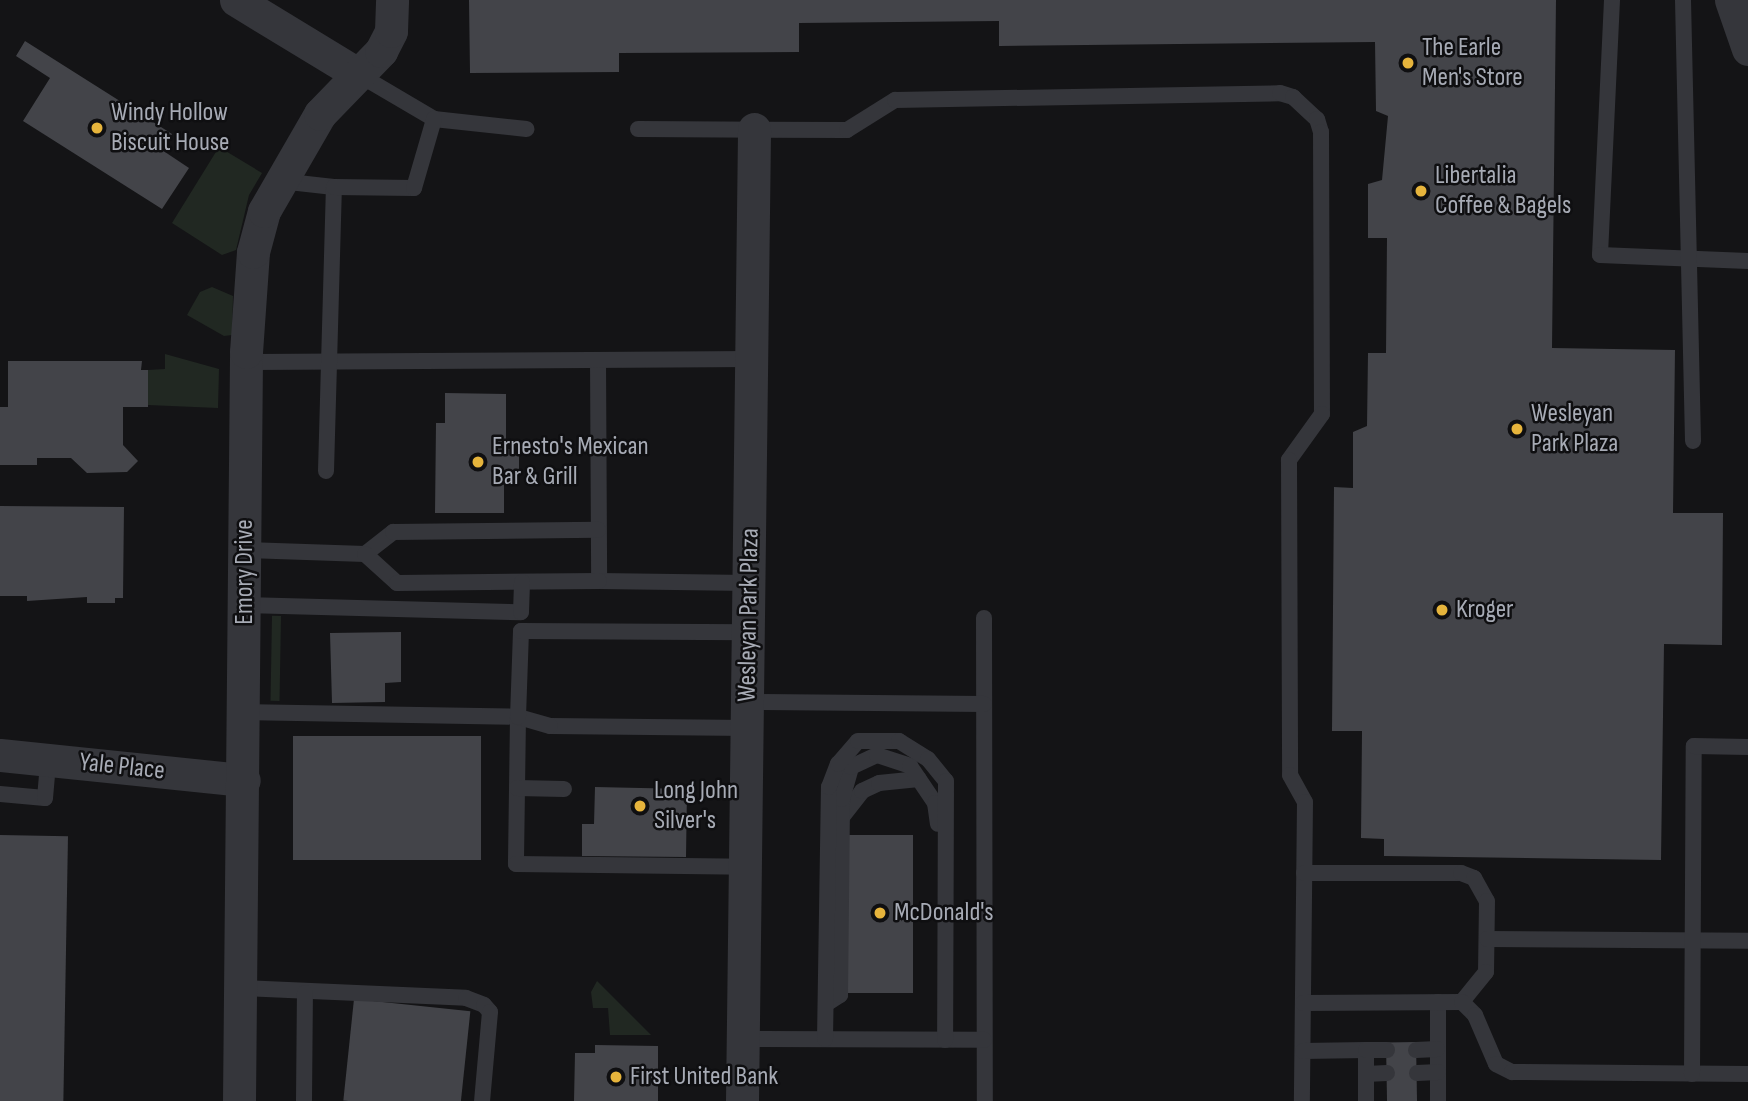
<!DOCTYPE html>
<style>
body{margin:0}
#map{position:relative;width:1748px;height:1101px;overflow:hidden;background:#141416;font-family:"Sofia Sans Condensed",sans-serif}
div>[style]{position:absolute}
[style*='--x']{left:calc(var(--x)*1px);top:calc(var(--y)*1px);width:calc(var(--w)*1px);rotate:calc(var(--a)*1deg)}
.green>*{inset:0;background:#212822;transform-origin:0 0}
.building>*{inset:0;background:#434449;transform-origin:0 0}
.lane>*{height:16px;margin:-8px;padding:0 8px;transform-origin:8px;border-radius:8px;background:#35363b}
.street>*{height:33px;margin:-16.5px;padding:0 16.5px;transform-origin:16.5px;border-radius:16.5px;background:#35363b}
.dots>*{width:19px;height:19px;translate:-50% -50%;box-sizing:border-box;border:4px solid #0f0f11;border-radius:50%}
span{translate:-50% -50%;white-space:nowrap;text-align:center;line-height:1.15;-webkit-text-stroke:5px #0f0f11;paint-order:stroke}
.poi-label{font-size:26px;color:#a7abb5}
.left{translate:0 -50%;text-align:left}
.street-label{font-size:26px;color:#a7abb5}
</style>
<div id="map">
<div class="green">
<i style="clip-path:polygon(219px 147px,262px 173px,249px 195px,236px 250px,222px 255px,172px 223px)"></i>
<i style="clip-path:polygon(212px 287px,233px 296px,232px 335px,224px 336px,187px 315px,200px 292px)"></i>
<i style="clip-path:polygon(165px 354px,219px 369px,218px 408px,148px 405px,148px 370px,165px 369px)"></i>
<i style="left:281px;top:616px;width:85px;height:9px;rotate:91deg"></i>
<i style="clip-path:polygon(597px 981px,651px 1035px,610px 1035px,608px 1008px,593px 1008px,591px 992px)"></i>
</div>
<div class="building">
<i style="clip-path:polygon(469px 0,1556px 0,1552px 348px,1675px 350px,1673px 513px,1723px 513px,1722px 645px,1664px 644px,1661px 860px,1384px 856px,1384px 839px,1361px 838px,1362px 731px,1332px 731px,1334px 487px,1353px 488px,1353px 432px,1367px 426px,1368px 353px,1386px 353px,1387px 238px,1368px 238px,1368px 184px,1382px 180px,1388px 116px,1376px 111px,1375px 42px,999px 46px,999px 21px,799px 23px,799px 52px,619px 53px,619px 72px,470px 73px)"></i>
<i style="clip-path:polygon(25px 41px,172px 134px,162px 150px,189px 168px,162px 209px,23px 121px,50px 78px,16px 56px)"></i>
<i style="clip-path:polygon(8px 361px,142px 361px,141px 370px,148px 370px,148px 407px,123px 407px,123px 445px,138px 461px,127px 472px,87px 473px,71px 458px,37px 458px,37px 465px,0 465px,0 407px,8px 407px)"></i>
<i style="clip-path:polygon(445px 393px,506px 394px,506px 449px,519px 449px,519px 474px,504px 474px,504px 513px,435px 513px,436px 423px,445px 423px)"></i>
<i style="clip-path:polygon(0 506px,124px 507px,123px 598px,115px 598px,115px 603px,87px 603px,87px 597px,27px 601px,27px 596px,0 596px)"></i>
<i style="clip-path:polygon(401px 632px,401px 682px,385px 683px,385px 702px,332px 703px,330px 633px)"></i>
<i style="left:293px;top:736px;width:188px;height:124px"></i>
<i style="clip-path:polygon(595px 787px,687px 789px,686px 857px,582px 856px,582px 824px,594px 824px)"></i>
<i style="left:0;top:835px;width:68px;height:266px;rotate:1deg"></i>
<i style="left:845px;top:835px;width:68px;height:158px"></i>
<i style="left:354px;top:999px;width:117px;height:102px;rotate:6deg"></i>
<i style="left:1416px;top:1042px;width:59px;height:30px;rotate:89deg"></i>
<i style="clip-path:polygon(595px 1045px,658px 1046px,658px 1101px,574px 1101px,575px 1053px,595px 1053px)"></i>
</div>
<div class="lane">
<i style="--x:1612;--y:0;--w:255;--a:92.7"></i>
<i style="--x:1600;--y:255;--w:148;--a:2.3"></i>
<i style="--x:1683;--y:0;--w:441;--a:88.7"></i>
<i style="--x:356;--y:73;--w:91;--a:30.5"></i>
<i style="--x:434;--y:119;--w:93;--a:6.2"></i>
<i style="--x:638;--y:129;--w:209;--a:0.3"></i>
<i style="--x:847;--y:130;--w:57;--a:-32"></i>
<i style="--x:895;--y:100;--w:385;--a:-1"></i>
<i style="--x:1280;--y:93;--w:14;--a:17"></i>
<i style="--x:1293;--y:97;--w:33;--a:43"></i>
<i style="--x:1317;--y:119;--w:14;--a:73"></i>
<i style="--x:1321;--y:132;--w:282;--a:89.8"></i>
<i style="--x:1322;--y:414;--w:57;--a:125.7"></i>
<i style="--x:1289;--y:460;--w:315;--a:89.8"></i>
<i style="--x:1290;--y:775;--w:31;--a:61"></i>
<i style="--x:1305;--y:802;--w:299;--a:90.6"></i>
<i style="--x:280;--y:181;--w:54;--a:6.3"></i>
<i style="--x:598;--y:360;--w:221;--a:89.7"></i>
<i style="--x:599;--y:581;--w:150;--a:0.8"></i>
<i style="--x:246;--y:362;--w:506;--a:-0.34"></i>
<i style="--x:326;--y:471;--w:284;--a:-88.4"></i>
<i style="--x:334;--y:187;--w:80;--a:0.7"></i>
<i style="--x:414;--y:188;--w:72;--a:-73.8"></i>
<i style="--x:245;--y:550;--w:120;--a:1.9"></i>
<i style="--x:365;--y:554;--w:36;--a:-38"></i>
<i style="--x:393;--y:532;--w:205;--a:-0.6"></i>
<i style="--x:365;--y:554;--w:43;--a:42.2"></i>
<i style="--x:397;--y:583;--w:202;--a:-0.6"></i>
<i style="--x:245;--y:605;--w:276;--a:1.5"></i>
<i style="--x:521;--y:612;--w:30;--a:-88"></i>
<i style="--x:984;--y:618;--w:483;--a:89.9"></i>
<i style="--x:748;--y:702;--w:236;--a:0.5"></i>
<i style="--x:245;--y:712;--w:273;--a:1"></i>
<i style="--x:518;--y:717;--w:147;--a:90.8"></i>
<i style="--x:516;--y:864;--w:230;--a:0.7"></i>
<i style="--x:748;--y:728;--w:198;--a:-179.4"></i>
<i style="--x:550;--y:726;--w:33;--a:-164"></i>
<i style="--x:518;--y:717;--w:86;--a:-88"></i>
<i style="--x:521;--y:631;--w:227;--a:0.3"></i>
<i style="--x:517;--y:788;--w:47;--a:1.2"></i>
<i style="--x:0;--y:794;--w:45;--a:5.1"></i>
<i style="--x:45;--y:798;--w:38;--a:-85"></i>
<i style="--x:842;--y:817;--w:33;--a:-52"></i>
<i style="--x:862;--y:791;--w:19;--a:-25"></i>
<i style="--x:879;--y:783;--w:40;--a:-5.7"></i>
<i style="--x:1304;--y:873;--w:157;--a:0"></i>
<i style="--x:1461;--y:873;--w:14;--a:21"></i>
<i style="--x:1474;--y:878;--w:26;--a:61"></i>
<i style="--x:1487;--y:901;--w:71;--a:90.8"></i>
<i style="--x:1486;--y:972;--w:38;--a:129"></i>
<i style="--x:1487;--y:939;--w:261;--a:0.4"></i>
<i style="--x:241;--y:988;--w:225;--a:2.5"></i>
<i style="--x:466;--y:998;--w:19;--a:21"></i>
<i style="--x:484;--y:1005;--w:9;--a:49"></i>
<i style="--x:490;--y:1012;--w:89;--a:95.1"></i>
<i style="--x:1438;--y:1002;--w:99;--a:90"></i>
<i style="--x:1303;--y:1003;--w:159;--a:-0.4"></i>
<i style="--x:1462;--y:1002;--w:18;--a:45"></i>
<i style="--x:1475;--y:1015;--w:53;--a:66.8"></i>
<i style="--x:1496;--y:1064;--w:18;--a:27"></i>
<i style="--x:1512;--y:1072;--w:236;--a:0.5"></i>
<i style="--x:826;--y:1004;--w:17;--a:-33"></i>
<i style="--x:840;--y:995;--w:196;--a:-89.4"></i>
<i style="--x:842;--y:799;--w:33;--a:-74"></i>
<i style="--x:851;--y:767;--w:29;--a:-25"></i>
<i style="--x:877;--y:755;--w:35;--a:18"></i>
<i style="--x:910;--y:766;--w:45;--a:56"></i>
<i style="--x:935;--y:803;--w:21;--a:82"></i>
<i style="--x:743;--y:1039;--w:241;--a:0.2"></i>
<i style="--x:825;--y:1039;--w:252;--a:-89.1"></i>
<i style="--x:829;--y:787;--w:25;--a:-69"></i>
<i style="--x:838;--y:764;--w:30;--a:-49"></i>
<i style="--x:858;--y:741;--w:41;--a:0"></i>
<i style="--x:899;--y:741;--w:34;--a:32"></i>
<i style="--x:928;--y:759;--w:28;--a:51"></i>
<i style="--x:946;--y:781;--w:259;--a:90.2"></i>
<i style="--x:1416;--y:1050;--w:21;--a:-3"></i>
<i style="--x:1303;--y:1051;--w:63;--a:-0.9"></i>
<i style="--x:1417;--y:1073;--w:21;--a:-3"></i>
<i style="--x:1366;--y:1074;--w:21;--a:-3"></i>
<i style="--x:1692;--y:1074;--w:328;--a:-89.7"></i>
<i style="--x:1694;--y:746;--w:54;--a:1.1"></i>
<i style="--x:304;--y:1101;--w:108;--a:-89.5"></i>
<i style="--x:1366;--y:1101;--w:51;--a:-90"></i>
<i style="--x:1366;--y:1050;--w:21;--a:0"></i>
</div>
<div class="street">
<i style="--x:236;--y:0;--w:140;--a:31.3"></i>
<i style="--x:1731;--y:0;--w:52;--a:70.9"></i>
<i style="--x:0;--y:755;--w:245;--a:5.9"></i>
<i style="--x:239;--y:1101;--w:749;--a:-89.46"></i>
<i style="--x:246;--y:352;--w:100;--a:-86"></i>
<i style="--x:253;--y:252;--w:42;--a:-75"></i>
<i style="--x:264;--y:211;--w:112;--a:-60"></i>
<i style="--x:320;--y:114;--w:88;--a:-45.9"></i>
<i style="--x:381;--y:51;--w:22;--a:-63"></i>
<i style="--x:391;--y:31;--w:31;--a:-88"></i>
<i style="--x:742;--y:1101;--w:972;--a:-89.29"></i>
</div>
<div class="dots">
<i style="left:1408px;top:63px;background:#e6b43c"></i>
<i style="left:97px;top:128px;background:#e6b43c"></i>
<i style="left:1421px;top:191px;background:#e6b43c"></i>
<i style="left:1517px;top:429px;background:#e6b43c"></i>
<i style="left:478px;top:462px;background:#e6b43c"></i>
<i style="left:1442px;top:610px;background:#e6b43c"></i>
<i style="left:640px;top:806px;background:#e6b43c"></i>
<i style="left:880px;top:913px;background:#e6b43c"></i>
<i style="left:616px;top:1077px;background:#e6b43c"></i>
</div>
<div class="poi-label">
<span class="left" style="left:1422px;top:63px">The Earle<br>Men's Store</span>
<span class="left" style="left:111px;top:128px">Windy Hollow<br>Biscuit House</span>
<span class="left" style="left:1435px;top:191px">Libertalia<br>Coffee &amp; Bagels</span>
<span class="left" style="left:1531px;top:429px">Wesleyan<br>Park Plaza</span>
<span class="left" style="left:492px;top:462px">Ernesto's Mexican<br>Bar &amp; Grill</span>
<span class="left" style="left:1456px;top:610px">Kroger</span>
<span class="left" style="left:654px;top:806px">Long John<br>Silver's</span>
<span class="left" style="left:894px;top:913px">McDonald's</span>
<span class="left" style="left:630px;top:1077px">First United Bank</span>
</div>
<div class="street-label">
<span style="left:245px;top:572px;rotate:-90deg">Emory Drive</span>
<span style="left:749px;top:615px;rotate:-89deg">Wesleyan Park Plaza</span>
<span style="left:122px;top:767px;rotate:6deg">Yale Place</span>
</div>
</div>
